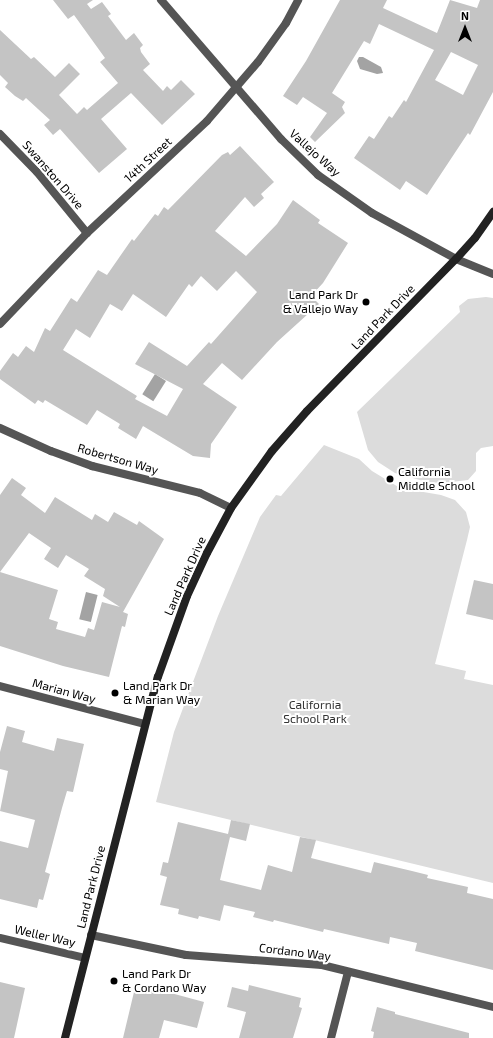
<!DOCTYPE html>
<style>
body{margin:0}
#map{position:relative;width:493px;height:1038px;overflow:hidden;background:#fff;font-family:"Exo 2",sans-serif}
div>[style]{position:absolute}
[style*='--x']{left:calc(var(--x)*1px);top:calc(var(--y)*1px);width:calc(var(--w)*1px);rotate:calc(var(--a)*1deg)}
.green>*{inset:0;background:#dcdcdc}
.water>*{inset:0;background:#a3a3a3;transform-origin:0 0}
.building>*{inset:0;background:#c4c4c4}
.minor>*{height:8px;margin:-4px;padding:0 4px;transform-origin:4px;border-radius:4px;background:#555}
.tertiary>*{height:8px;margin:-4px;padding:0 4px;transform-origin:4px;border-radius:4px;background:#555}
.secondary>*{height:8px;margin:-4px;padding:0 4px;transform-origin:4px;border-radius:4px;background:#222}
.dots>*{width:11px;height:11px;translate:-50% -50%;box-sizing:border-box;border:2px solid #fff;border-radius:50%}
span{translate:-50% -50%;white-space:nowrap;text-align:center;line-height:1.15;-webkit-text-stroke:4px #fff;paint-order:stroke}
.street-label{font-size:12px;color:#000}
.poi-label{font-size:12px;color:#000}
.right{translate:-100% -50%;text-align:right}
.left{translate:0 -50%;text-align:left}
.park-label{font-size:12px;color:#333}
.north{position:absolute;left:445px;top:8px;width:40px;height:40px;-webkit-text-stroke:3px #fff;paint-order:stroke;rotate:0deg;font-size:11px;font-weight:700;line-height:16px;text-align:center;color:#000}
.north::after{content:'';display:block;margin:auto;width:14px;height:18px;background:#000;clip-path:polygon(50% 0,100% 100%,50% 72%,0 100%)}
</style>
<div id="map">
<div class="green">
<i style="clip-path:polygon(486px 297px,493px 298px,493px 446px,481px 448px,476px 453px,476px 471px,468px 480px,443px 483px,427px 482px,395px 473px,378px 462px,368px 450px,357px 412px,460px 312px,459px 306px,468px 299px)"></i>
<i style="clip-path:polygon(324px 445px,359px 459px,372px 471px,400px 488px,441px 495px,455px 500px,466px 512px,470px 527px,467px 540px,435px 664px,466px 671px,464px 679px,493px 685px,493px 883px,156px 802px,174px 732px,218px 616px,260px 517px,276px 495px,281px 496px)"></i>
</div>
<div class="water">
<i style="clip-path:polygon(359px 57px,363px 57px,381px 67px,383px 73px,377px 74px,360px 69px,357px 61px)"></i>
<i style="left:155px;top:374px;width:13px;height:24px;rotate:32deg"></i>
<i style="left:86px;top:592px;width:12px;height:28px;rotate:14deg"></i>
</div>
<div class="building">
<i style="clip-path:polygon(53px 0,93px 0,87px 4px,91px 9px,102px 2px,111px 14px,108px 16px,126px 40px,134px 33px,143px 45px,140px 48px,141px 52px,150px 64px,143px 70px,163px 91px,167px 86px,171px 90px,181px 80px,195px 94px,162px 125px,131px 93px,101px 119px,127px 149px,99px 173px,60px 129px,53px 135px,44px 125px,50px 120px,26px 98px,23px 101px,15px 96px,5px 87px,8px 83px,0 75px,0 30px,31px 59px,34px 57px,55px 77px,69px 63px,80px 74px,59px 95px,77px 114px,84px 107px,87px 110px,118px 83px,100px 62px,105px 58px,74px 15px,68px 19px)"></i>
<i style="clip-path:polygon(evenodd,340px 0,387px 0,383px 8px,437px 33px,450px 0,477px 8px,480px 0,493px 0,493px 92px,470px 135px,468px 133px,427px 195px,406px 181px,400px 190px,354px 158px,369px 136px,374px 139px,389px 116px,392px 118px,404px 100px,406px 102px,434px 50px,379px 24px,370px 44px,364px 41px,332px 93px,345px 102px,342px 107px,345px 113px,315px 142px,310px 137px,327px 113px,303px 97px,297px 105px,283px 96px,306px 61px,340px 0,451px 52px,478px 65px,463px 95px,435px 80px,451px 52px)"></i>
<i style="clip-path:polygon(evenodd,240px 146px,274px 182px,261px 194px,264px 198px,254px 207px,245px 197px,215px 231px,246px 256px,277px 224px,293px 200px,320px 220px,318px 223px,348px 243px,323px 283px,311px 296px,319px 304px,277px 342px,242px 380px,222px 363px,203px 384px,237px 407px,211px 444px,210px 458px,193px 456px,143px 426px,136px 439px,118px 428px,120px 424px,97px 410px,87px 425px,45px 400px,43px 403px,38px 400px,35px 404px,0 379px,0 371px,13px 353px,18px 357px,26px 346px,34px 352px,45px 328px,50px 331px,71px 298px,77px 302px,98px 270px,107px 275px,132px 239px,134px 241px,155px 214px,158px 216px,164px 207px,168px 210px,222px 155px,228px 152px,230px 155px,240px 146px,236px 271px,257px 292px,211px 344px,209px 342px,187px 366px,149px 342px,135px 364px,183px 389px,167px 416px,135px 399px,137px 396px,63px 350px,76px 329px,90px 338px,110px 304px,122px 311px,133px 294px,166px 317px,189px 284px,192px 287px,201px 276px,217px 291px,236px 271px)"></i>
<i style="clip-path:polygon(12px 478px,26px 488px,21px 495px,45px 513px,55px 497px,92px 520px,95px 514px,108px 522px,114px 512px,137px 525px,139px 521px,164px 539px,123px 612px,128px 614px,125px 627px,122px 626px,109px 677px,63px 666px,0 646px,0 572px,58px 590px,49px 619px,58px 622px,56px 629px,85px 637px,88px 628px,94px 630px,102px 602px,120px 607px,103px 596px,105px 589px,84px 576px,89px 569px,66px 555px,58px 568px,44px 559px,51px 548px,29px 533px,0 572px,0 495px)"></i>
<i style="clip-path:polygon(474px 580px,493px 584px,493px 620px,466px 614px)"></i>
<i style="clip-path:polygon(7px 726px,25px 731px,22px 742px,54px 751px,57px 738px,84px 744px,73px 792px,67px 791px,62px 808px,45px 872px,50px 874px,43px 900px,39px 899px,37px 908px,0 899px,0 841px,28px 848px,35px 820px,0 811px,8px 771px,0 769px,0 752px)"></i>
<i style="clip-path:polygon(231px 820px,250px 824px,246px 841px,230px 837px,220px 880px,261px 890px,268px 865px,292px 872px,300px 837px,316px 840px,311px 858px,371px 873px,374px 862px,412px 871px,428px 875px,427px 878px,468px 887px,467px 893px,493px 899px,493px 970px,415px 951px,417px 943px,390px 937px,389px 944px,324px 929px,323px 932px,274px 920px,273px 922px,253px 917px,255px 912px,224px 905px,220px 921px,199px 916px,198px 919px,178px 914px,179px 909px,160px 905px,167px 877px,160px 875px,163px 862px,168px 863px,178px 822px,228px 834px)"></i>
<i style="clip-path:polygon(0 982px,25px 988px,14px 1038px,0 1038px)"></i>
<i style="clip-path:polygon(249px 985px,301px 998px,299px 1007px,302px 1008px,293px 1038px,239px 1038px,246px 1012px,227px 1007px,232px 987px,248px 991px)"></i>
<i style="clip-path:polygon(145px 986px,204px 1002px,197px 1028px,164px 1020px,159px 1038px,123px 1038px,134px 992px,143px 994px)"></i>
<i style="clip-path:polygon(377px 1007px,395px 1012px,395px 1014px,469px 1033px,469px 1038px,373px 1038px,374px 1032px,371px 1031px)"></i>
</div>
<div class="minor">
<i style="--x:0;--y:134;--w:53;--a:45.8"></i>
<i style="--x:37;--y:172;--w:79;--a:50.7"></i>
<i style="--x:0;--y:324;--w:126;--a:-46.3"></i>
<i style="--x:87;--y:233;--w:164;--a:-43"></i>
<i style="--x:207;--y:121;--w:78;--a:-49.2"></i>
<i style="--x:258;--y:62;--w:48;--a:-54.3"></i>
<i style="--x:286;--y:23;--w:26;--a:-62"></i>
<i style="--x:0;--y:428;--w:56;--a:24.3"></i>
<i style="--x:51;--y:451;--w:44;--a:20.1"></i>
<i style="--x:92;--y:466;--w:111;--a:14"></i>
<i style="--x:200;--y:493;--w:34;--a:26"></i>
<i style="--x:0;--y:686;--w:150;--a:14.7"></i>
<i style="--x:91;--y:935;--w:97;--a:11.9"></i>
<i style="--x:186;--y:955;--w:136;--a:4.2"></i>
<i style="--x:322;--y:965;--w:176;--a:13.8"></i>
<i style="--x:0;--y:938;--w:87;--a:13.2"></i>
<i style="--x:331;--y:1038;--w:68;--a:-75.6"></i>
</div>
<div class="tertiary">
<i style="--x:161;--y:0;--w:184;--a:49.2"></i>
<i style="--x:281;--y:139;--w:52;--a:44.2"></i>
<i style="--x:318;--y:175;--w:66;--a:35.1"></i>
<i style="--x:372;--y:213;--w:96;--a:28.7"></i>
<i style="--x:456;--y:259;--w:40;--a:22"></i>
</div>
<div class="secondary">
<i style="--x:65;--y:1038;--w:373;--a:-75.6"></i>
<i style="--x:158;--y:677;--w:86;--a:-70.3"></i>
<i style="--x:187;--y:596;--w:47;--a:-65.1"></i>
<i style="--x:207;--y:553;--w:51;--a:-61.9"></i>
<i style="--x:231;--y:508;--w:70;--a:-54.3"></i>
<i style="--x:272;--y:451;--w:53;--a:-48.8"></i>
<i style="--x:307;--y:411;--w:213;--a:-45.6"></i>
<i style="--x:456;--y:259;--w:28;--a:-48"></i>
<i style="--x:475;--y:238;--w:32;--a:-55"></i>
</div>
<div class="dots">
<i style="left:366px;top:302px;background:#000"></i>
<i style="left:390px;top:479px;background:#000"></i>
<i style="left:115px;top:693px;background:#000"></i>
<i style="left:114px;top:981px;background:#000"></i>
</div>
<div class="street-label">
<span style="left:315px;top:153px;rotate:42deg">Vallejo Way</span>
<span style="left:148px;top:160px;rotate:-43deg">14th Street</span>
<span style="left:53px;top:175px;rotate:49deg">Swanston Drive</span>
<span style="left:383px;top:317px;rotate:-46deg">Land Park Drive</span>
<span style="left:118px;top:459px;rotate:16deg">Robertson Way</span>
<span style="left:185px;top:576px;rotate:-66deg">Land Park Drive</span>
<span style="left:64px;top:691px;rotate:15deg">Marian Way</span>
<span style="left:91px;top:887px;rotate:-76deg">Land Park Drive</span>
<span style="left:45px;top:936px;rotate:13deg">Weller Way</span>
<span style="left:295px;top:952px;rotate:7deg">Cordano Way</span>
</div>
<div class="poi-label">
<span class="right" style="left:358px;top:302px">Land Park Dr<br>&amp; Vallejo Way</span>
<span class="left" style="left:398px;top:479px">California<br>Middle School</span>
<span class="left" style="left:123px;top:693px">Land Park Dr<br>&amp; Marian Way</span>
<span class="left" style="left:122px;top:981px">Land Park Dr<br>&amp; Cordano Way</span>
</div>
<div class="park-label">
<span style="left:315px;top:712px">California<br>School Park</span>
</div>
<div class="north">N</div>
</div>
